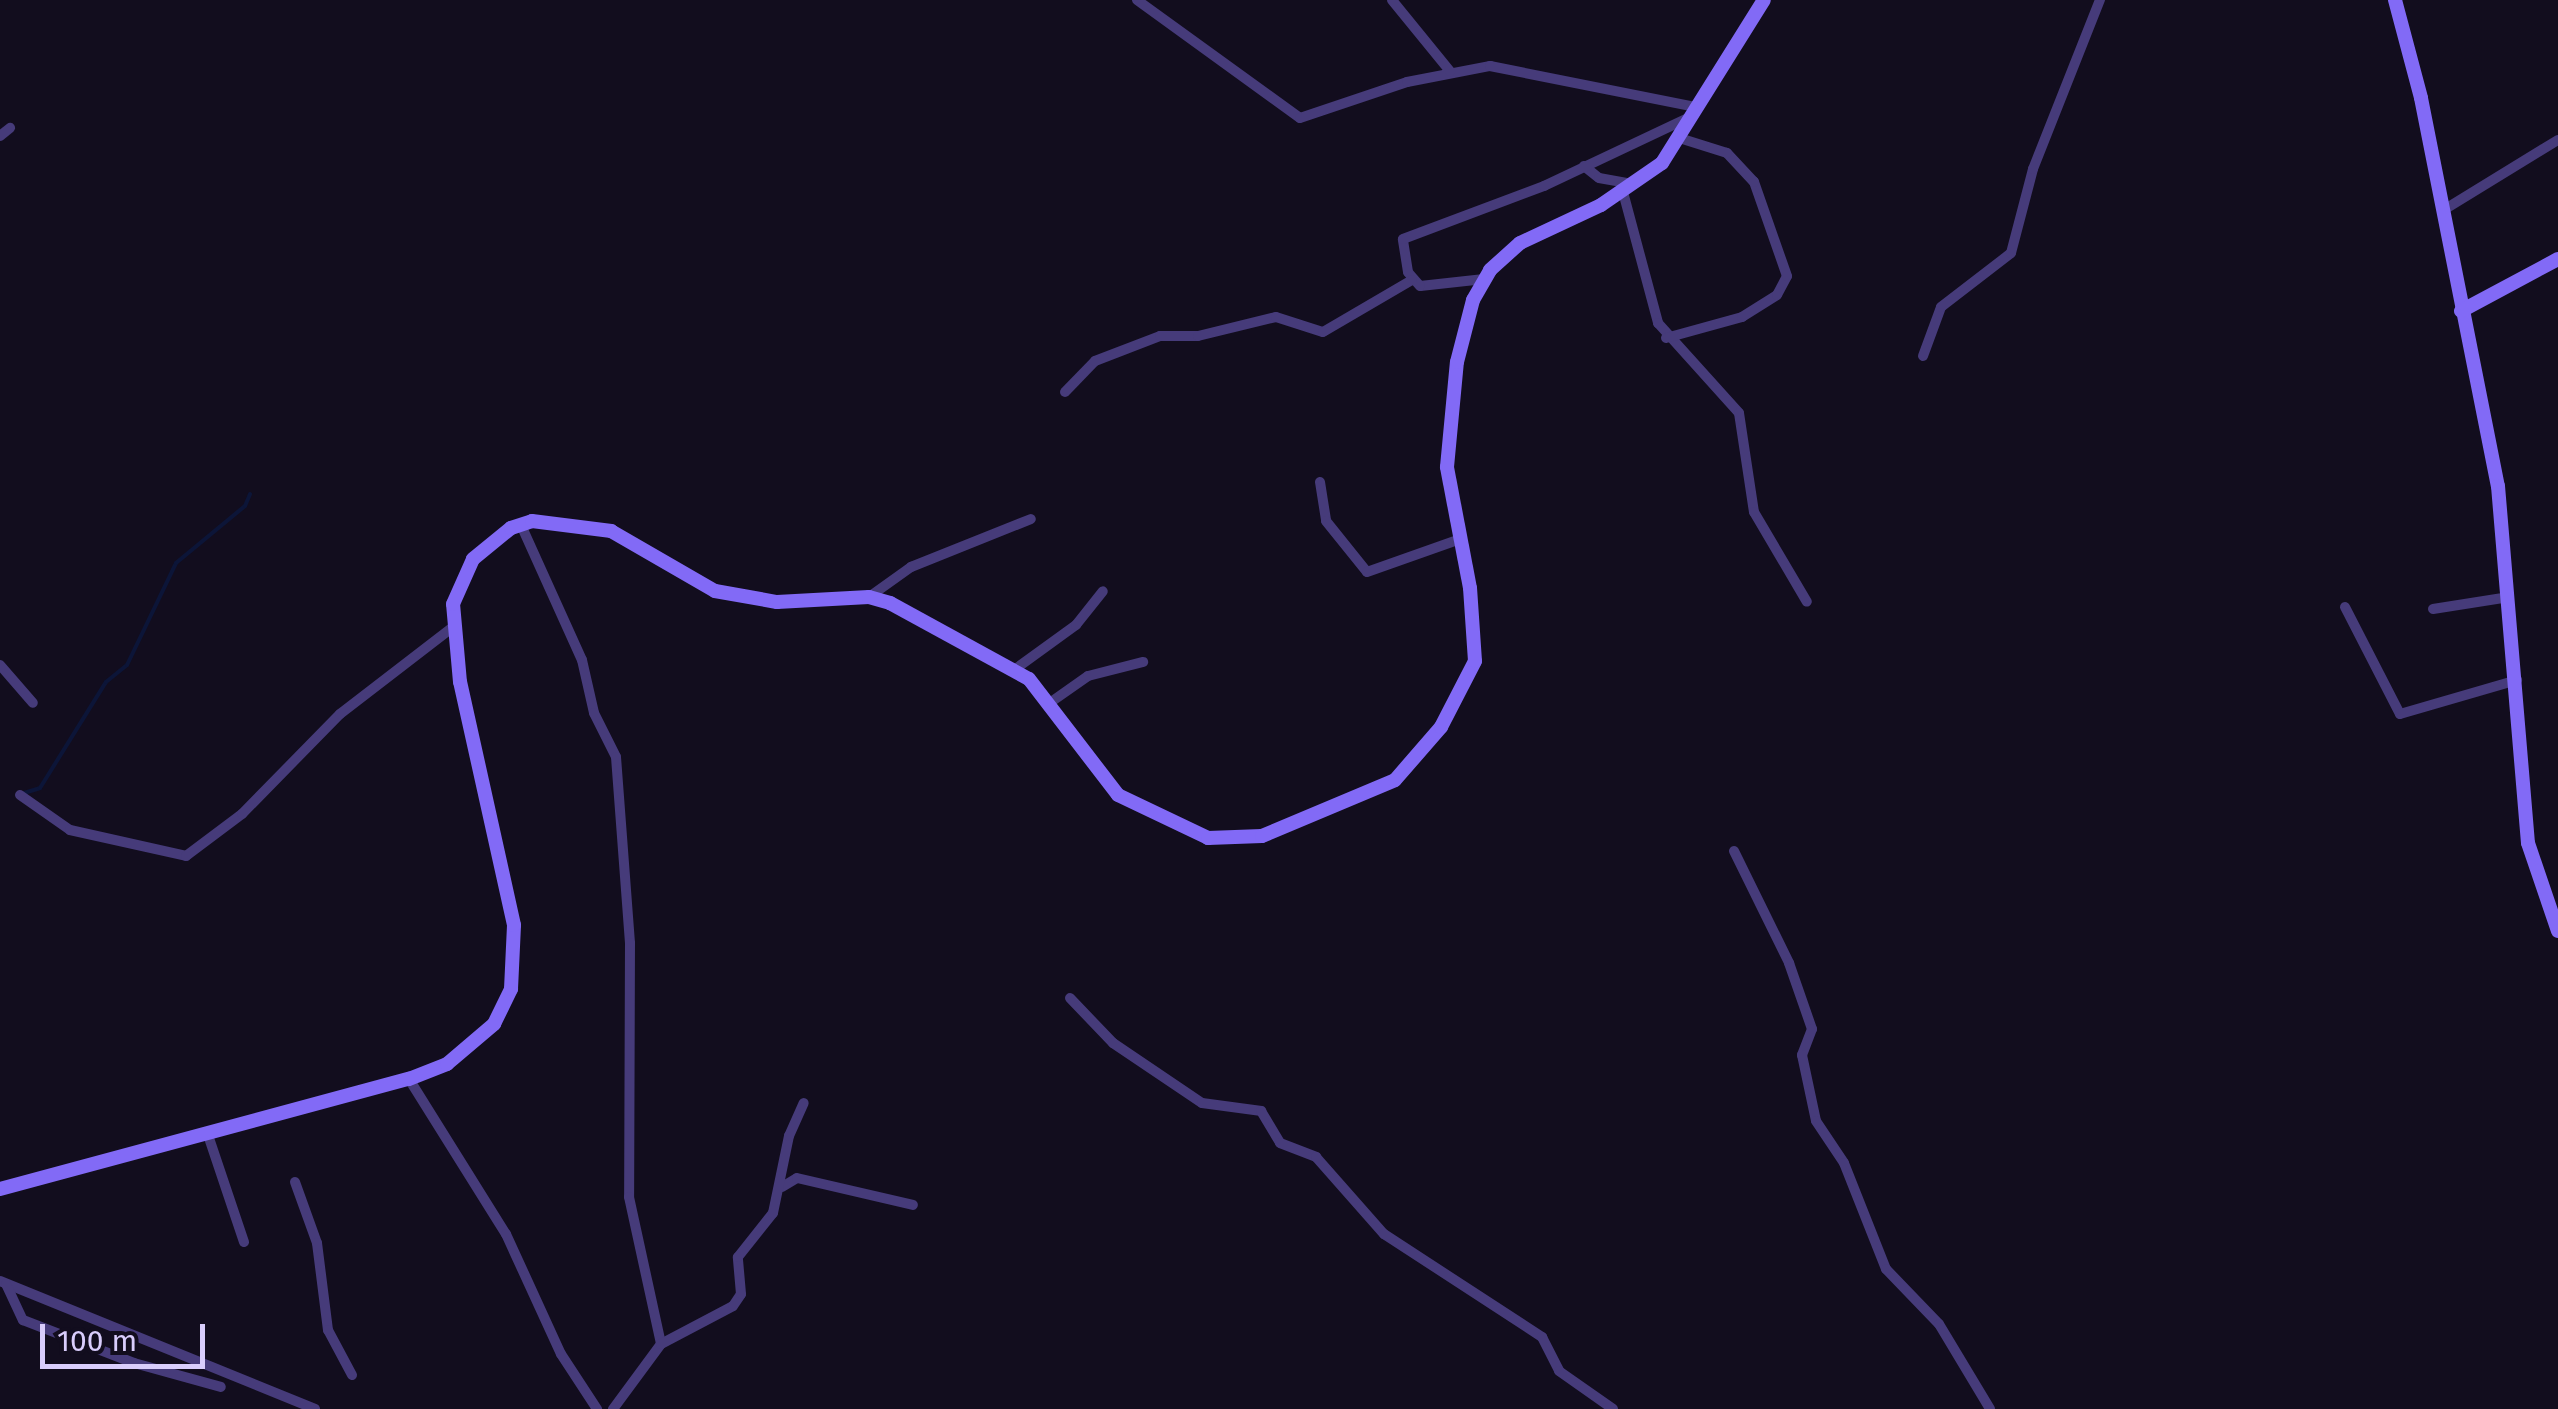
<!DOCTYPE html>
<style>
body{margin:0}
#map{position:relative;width:2558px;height:1409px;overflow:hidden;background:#120d1e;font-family:"Fira Sans",sans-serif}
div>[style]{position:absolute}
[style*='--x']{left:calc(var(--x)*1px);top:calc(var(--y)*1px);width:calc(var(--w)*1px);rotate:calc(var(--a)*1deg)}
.stream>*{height:4px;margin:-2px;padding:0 2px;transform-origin:2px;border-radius:2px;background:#0c1538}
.street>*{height:10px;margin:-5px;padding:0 5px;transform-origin:5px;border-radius:5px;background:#463b7a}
.secondary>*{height:14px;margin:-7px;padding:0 7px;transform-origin:7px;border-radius:7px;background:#826af6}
span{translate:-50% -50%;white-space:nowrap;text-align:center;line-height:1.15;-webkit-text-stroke:8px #120d1e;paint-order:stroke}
.scale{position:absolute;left:40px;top:1324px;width:165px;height:45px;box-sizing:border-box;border:5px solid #d9cdfc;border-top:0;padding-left:12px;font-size:30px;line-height:35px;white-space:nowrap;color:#d9cdfc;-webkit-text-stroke:8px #120d1e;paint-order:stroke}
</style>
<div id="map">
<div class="stream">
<i style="--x:24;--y:793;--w:17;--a:-17"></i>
<i style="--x:40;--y:788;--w:125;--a:-58.1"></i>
<i style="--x:106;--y:682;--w:27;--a:-39"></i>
<i style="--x:127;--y:665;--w:113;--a:-64.3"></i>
<i style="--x:176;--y:563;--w:89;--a:-39.6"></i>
<i style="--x:245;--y:506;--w:13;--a:-67"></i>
</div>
<div class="street">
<i style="--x:1137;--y:0;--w:201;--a:35.9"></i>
<i style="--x:1300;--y:118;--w:113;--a:-18.6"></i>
<i style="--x:1407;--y:82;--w:85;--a:-10.9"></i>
<i style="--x:1490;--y:66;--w:209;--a:11.3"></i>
<i style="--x:1392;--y:0;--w:92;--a:50.8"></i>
<i style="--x:0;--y:136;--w:13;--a:-39"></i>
<i style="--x:1584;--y:166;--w:19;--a:39"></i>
<i style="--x:1599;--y:178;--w:35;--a:10"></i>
<i style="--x:1623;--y:192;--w:136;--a:75"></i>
<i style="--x:1658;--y:323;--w:121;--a:48"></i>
<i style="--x:1739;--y:413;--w:100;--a:81.4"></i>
<i style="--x:1754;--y:512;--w:104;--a:59.5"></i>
<i style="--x:2442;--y:211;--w:136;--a:-31.5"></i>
<i style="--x:1484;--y:279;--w:64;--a:173.8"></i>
<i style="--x:1420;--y:286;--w:18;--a:-131"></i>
<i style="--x:1408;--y:272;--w:33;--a:-99"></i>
<i style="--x:1403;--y:239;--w:151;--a:-20.6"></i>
<i style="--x:1544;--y:186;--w:161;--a:-25.3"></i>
<i style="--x:1666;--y:338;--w:79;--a:-15.4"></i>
<i style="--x:1742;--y:317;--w:41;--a:-32.2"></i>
<i style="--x:1777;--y:295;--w:21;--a:-62"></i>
<i style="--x:1787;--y:276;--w:100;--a:-109.3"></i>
<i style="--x:1754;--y:182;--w:40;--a:-133"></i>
<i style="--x:1727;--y:153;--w:50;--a:-162.6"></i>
<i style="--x:1923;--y:356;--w:52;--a:-69.8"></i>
<i style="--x:1941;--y:307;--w:88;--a:-37.6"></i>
<i style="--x:2011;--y:253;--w:87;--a:-75.3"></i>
<i style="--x:2033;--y:169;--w:182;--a:-68.4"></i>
<i style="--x:1065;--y:392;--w:43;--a:-45.9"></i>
<i style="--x:1095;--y:361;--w:70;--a:-21"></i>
<i style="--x:1160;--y:336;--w:38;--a:0"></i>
<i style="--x:1198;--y:336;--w:80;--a:-13.7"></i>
<i style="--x:1276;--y:317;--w:49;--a:17.7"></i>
<i style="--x:1323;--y:332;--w:103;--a:-30.3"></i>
<i style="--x:1320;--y:482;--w:39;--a:81"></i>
<i style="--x:1326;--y:521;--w:65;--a:51.2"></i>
<i style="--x:1367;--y:572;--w:99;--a:-19.5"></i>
<i style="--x:521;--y:525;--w:148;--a:65.7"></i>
<i style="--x:582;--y:660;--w:54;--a:77.2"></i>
<i style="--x:594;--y:713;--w:49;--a:63.4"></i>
<i style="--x:616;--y:757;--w:187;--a:85.7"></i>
<i style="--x:630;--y:943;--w:254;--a:90.2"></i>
<i style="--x:629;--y:1197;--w:150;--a:77.7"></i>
<i style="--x:661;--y:1344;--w:81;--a:126.4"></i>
<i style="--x:869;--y:597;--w:52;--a:-35.5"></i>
<i style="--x:911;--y:567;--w:129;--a:-21.8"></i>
<i style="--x:2345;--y:607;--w:120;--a:62.8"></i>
<i style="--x:2400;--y:714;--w:122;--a:-16.2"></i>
<i style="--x:2433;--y:609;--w:77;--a:-9"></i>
<i style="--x:0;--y:665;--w:50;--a:49"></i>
<i style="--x:1014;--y:670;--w:77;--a:-36"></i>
<i style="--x:1076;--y:625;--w:43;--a:-51.5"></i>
<i style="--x:1051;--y:702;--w:45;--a:-35.1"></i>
<i style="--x:1088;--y:676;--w:57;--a:-14.3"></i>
<i style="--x:20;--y:795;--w:61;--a:35"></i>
<i style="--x:70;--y:830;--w:119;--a:12.6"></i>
<i style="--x:186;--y:856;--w:70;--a:-36.9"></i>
<i style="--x:242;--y:814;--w:140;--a:-45.6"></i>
<i style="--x:340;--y:714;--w:143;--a:-37.6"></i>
<i style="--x:1734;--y:851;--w:125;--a:63.8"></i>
<i style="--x:1789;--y:963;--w:70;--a:70.8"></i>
<i style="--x:1812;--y:1029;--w:28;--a:111"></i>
<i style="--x:1802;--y:1055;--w:67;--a:78"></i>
<i style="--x:1816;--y:1121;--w:50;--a:56.3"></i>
<i style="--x:1844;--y:1163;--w:114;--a:68.4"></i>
<i style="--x:1886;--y:1269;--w:76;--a:46.1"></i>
<i style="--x:1939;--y:1324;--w:99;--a:59"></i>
<i style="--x:1070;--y:998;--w:62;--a:46.3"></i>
<i style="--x:1113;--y:1043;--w:107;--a:34"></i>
<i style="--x:1202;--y:1103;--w:60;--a:7.7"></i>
<i style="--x:1261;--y:1111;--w:37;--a:59"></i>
<i style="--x:1280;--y:1143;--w:39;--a:21"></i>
<i style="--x:1316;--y:1157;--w:103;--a:48.6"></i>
<i style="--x:1384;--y:1234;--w:189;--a:33.1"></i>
<i style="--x:1542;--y:1337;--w:38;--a:63"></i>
<i style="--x:1559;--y:1371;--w:66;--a:35.1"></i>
<i style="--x:409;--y:1079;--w:183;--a:58"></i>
<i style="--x:506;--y:1234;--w:132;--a:65.4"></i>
<i style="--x:561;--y:1354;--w:66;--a:56.8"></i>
<i style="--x:208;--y:1135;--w:113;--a:71.4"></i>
<i style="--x:295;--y:1182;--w:65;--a:70.2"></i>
<i style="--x:317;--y:1243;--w:88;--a:82.8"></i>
<i style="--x:328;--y:1330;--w:51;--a:61.9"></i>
<i style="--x:782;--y:1187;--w:17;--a:-31"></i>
<i style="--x:797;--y:1178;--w:119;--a:13.1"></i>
<i style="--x:0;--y:1281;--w:340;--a:22.1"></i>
<i style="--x:6;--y:1284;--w:40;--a:65"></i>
<i style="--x:23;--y:1320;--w:119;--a:21.2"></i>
<i style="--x:134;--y:1363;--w:90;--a:15.4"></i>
<i style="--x:661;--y:1344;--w:81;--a:-27.8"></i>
<i style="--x:733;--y:1306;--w:14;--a:-56"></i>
<i style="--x:741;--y:1294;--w:37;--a:-95"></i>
<i style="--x:738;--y:1257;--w:56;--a:-51.5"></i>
<i style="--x:773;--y:1213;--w:79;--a:-78.3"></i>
<i style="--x:789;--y:1136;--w:36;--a:-66"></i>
</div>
<div class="secondary">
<i style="--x:2395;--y:0;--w:101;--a:75.1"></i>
<i style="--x:2421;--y:98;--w:396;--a:78.8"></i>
<i style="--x:2498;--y:486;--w:358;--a:85.2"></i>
<i style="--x:2528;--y:843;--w:93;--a:71.2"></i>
<i style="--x:2461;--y:311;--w:110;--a:-28.2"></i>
<i style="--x:0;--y:1189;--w:424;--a:-15.1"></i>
<i style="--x:409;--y:1079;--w:41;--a:-21.5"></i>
<i style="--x:447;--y:1064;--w:62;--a:-40.4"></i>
<i style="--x:494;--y:1024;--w:39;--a:-64"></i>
<i style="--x:511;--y:989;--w:64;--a:-87.3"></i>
<i style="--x:514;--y:925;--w:249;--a:-102.5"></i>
<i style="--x:460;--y:682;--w:78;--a:-95.1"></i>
<i style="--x:453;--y:604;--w:49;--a:-66"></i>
<i style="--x:473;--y:559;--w:49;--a:-39.2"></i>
<i style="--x:511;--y:528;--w:22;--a:-18"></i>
<i style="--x:532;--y:521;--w:80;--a:7.2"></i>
<i style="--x:611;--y:531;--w:120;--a:30"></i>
<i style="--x:715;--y:591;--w:63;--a:10.1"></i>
<i style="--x:777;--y:602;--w:92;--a:-3.1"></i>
<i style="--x:869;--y:597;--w:22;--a:16"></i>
<i style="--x:890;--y:603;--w:158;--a:28.7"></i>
<i style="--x:1029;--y:679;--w:146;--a:52.5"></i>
<i style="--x:1118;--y:795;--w:100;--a:25.5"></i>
<i style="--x:1208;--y:838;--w:54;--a:-2.1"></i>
<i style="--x:1262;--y:836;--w:144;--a:-22.8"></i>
<i style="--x:1395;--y:780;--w:70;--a:-49"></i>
<i style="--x:1441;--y:727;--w:74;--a:-62.7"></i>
<i style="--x:1475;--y:661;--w:73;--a:-93.9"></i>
<i style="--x:1470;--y:588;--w:123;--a:-100.8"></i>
<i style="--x:1447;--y:467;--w:105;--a:-84.6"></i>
<i style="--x:1457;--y:362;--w:64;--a:-75.5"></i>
<i style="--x:1473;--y:300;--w:34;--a:-60"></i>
<i style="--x:1490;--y:270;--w:40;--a:-42"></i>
<i style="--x:1520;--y:243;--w:89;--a:-25.1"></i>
<i style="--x:1601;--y:205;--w:74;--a:-34.5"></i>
<i style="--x:1662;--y:163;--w:192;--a:-58"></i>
</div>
<div class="scale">100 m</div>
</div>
